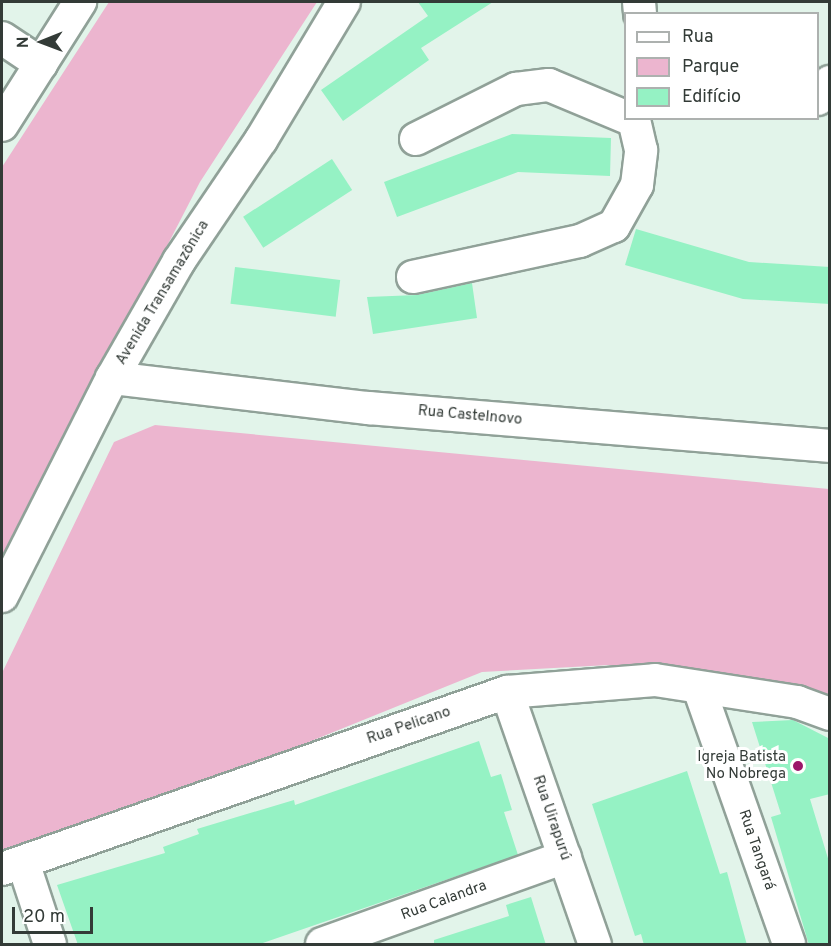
<!DOCTYPE html>
<meta charset="utf-8">
<style>
body{margin:0}
#map{position:relative;width:831px;height:946px;overflow:hidden;background:#e2f4ea;font-family:Overpass,sans-serif}
div>[style]{position:absolute}
[style*='--x']{left:calc(var(--x)*1px);top:calc(var(--y)*1px);width:calc(var(--w)*1px);rotate:calc(var(--a)*1deg)}
.green>*{inset:0;background:#ecb5cf}
.building>*{inset:0;background:#95f2c4;transform-origin:0 0}
.roads{filter:drop-shadow(2px 0 #90a198) drop-shadow(-2px 0 #90a198) drop-shadow(0 2px #90a198) drop-shadow(0 -2px #90a198)}
.minor>*{height:32px;margin:-16px;padding:0 16px;transform-origin:16px;border-radius:16px;background:#fff}
.dots>*{width:16px;height:16px;translate:-50% -50%;box-sizing:border-box;border:3px solid #fff;border-radius:50%}
span{translate:-50% -50%;white-space:nowrap;text-align:center;line-height:1.15;-webkit-text-stroke:6px #fff;paint-order:stroke}
.street-label{font-size:15px;color:#333b37}
.poi-label{font-size:15px;color:#333b37}
.right{translate:-100% -50%;text-align:right}
.frame{position:absolute;inset:0;border:3px solid #333b37;pointer-events:none}
.legend{position:absolute;left:624px;top:12px;width:195px;height:108px;box-sizing:border-box;background:#fff;border:2px solid #adb1af;margin:0;padding:8px 10px;list-style:none;font-size:18px;color:#333b37}
.legend li{display:flex;align-items:center;gap:12px;height:30px}
.legend b{width:30px;border:2px solid #adb1af}
.north{position:absolute;left:12px;top:12px;width:60px;height:60px;-webkit-text-stroke:4px #fff;paint-order:stroke;rotate:269deg;font-size:16px;font-weight:700;line-height:24px;text-align:center;color:#333b37}
.north::after{content:'';display:block;margin:auto;width:21px;height:27px;background:#333b37;clip-path:polygon(50% 0,100% 100%,50% 72%,0 100%)}
.scale{position:absolute;left:12px;top:907px;width:81px;height:27px;box-sizing:border-box;border:3px solid #333b37;border-top:0;padding-left:8px;font-size:18px;line-height:21px;white-space:nowrap;color:#333b37;-webkit-text-stroke:4px #fff;paint-order:stroke}
</style>
<div id="map">
<div class="green">
<i style="clip-path:polygon(109px 2px,317px 2px,200px 182px,2px 566px,2px 167px)"></i>
<i style="clip-path:polygon(155px 425px,829px 489px,829px 701px,785px 684px,609px 665px,482px 672px,2px 866px,2px 673px,114px 442px)"></i>
</div>
<div class="building">
<i style="clip-path:polygon(418px 2px,493px 2px,421px 48px,429px 60px,343px 121px,321px 90px,428px 16px)"></i>
<i style="clip-path:polygon(512px 134px,611px 138px,610px 176px,518px 172px,397px 217px,384px 182px)"></i>
<i style="left:332px;top:159px;width:37px;height:106px;rotate:57deg"></i>
<i style="clip-path:polygon(636px 229px,749px 262px,830px 267px,830px 304px,743px 299px,625px 265px)"></i>
<i style="left:235px;top:267px;width:106px;height:37px;rotate:7deg"></i>
<i style="clip-path:polygon(472px 283px,477px 318px,373px 334px,367px 297px,417px 295px)"></i>
<i style="clip-path:polygon(793px 720px,830px 739px,830px 794px,810px 799px,830px 865px,830px 945px,809px 945px,771px 817px,781px 814px,752px 722px)"></i>
<i style="clip-path:polygon(479px 741px,491px 777px,501px 774px,512px 810px,504px 812px,518px 855px,257px 945px,78px 945px,57px 885px,165px 853px,163px 847px,199px 834px,197px 829px,294px 800px,295px 805px)"></i>
<i style="clip-path:polygon(687px 771px,720px 874px,727px 872px,747px 945px,644px 945px,641px 934px,635px 936px,592px 804px)"></i>
<i style="clip-path:polygon(531px 897px,546px 945px,434px 945px,434px 940px,509px 916px,506px 905px)"></i>
</div>
<div class="roads">
<div class="minor">
<i style="--x:639;--y:2;--w:12;--a:85"></i>
<i style="--x:2;--y:38;--w:47;--a:33.7"></i>
<i style="--x:818;--y:99;--w:21;--a:-55"></i>
<i style="--x:2;--y:125;--w:146;--a:-57.6"></i>
<i style="--x:416;--y:139;--w:112;--a:-26.6"></i>
<i style="--x:516;--y:89;--w:33;--a:-7"></i>
<i style="--x:549;--y:85;--w:83;--a:22.6"></i>
<i style="--x:413;--y:277;--w:171;--a:-12.2"></i>
<i style="--x:580;--y:241;--w:37;--a:-24"></i>
<i style="--x:614;--y:226;--w:47;--a:-60.7"></i>
<i style="--x:637;--y:185;--w:35;--a:-83"></i>
<i style="--x:641;--y:150;--w:31;--a:-103"></i>
<i style="--x:112;--y:378;--w:259;--a:6.7"></i>
<i style="--x:369;--y:408;--w:463;--a:4.7"></i>
<i style="--x:2;--y:596;--w:244;--a:-63.2"></i>
<i style="--x:112;--y:378;--w:135;--a:-60.2"></i>
<i style="--x:179;--y:261;--w:146;--a:-55.9"></i>
<i style="--x:261;--y:140;--w:161;--a:-59"></i>
<i style="--x:699;--y:688;--w:271;--a:70.6"></i>
<i style="--x:507;--y:692;--w:267;--a:70.8"></i>
<i style="--x:23;--y:862;--w:86;--a:71.8"></i>
<i style="--x:2;--y:869;--w:535;--a:-19.32"></i>
<i style="--x:507;--y:692;--w:148;--a:-4.6"></i>
<i style="--x:655;--y:680;--w:144;--a:8.8"></i>
<i style="--x:797;--y:702;--w:35;--a:20"></i>
<i style="--x:322;--y:944;--w:258;--a:-19.7"></i>
</div>
</div>
<div class="dots">
<i style="left:798px;top:766px;background:#9b176a"></i>
</div>
<div class="street-label">
<span style="left:163px;top:293px;rotate:-59deg">Avenida Transamazônica</span>
<span style="left:470px;top:416px;rotate:5deg">Rua Castelnovo</span>
<span style="left:409px;top:726px;rotate:-19deg">Rua Pelicano</span>
<span style="left:551px;top:818px;rotate:71deg">Rua Uirapurú</span>
<span style="left:756px;top:850px;rotate:71deg">Rua Tangará</span>
<span style="left:444px;top:901px;rotate:-20deg">Rua Calandra</span>
</div>
<div class="poi-label">
<span class="right" style="left:786px;top:766px">Igreja Batista<br>No Nobrega</span>
</div>
<div class="frame"></div>
<ul class="legend">
<li><b style="height:8px;background:#fff"></b>Rua</li>
<li><b style="height:16px;background:#ecb5cf"></b>Parque</li>
<li><b style="height:16px;background:#95f2c4"></b>Edifício</li>
</ul>
<div class="north">N</div>
<div class="scale">20 m</div>
</div>
